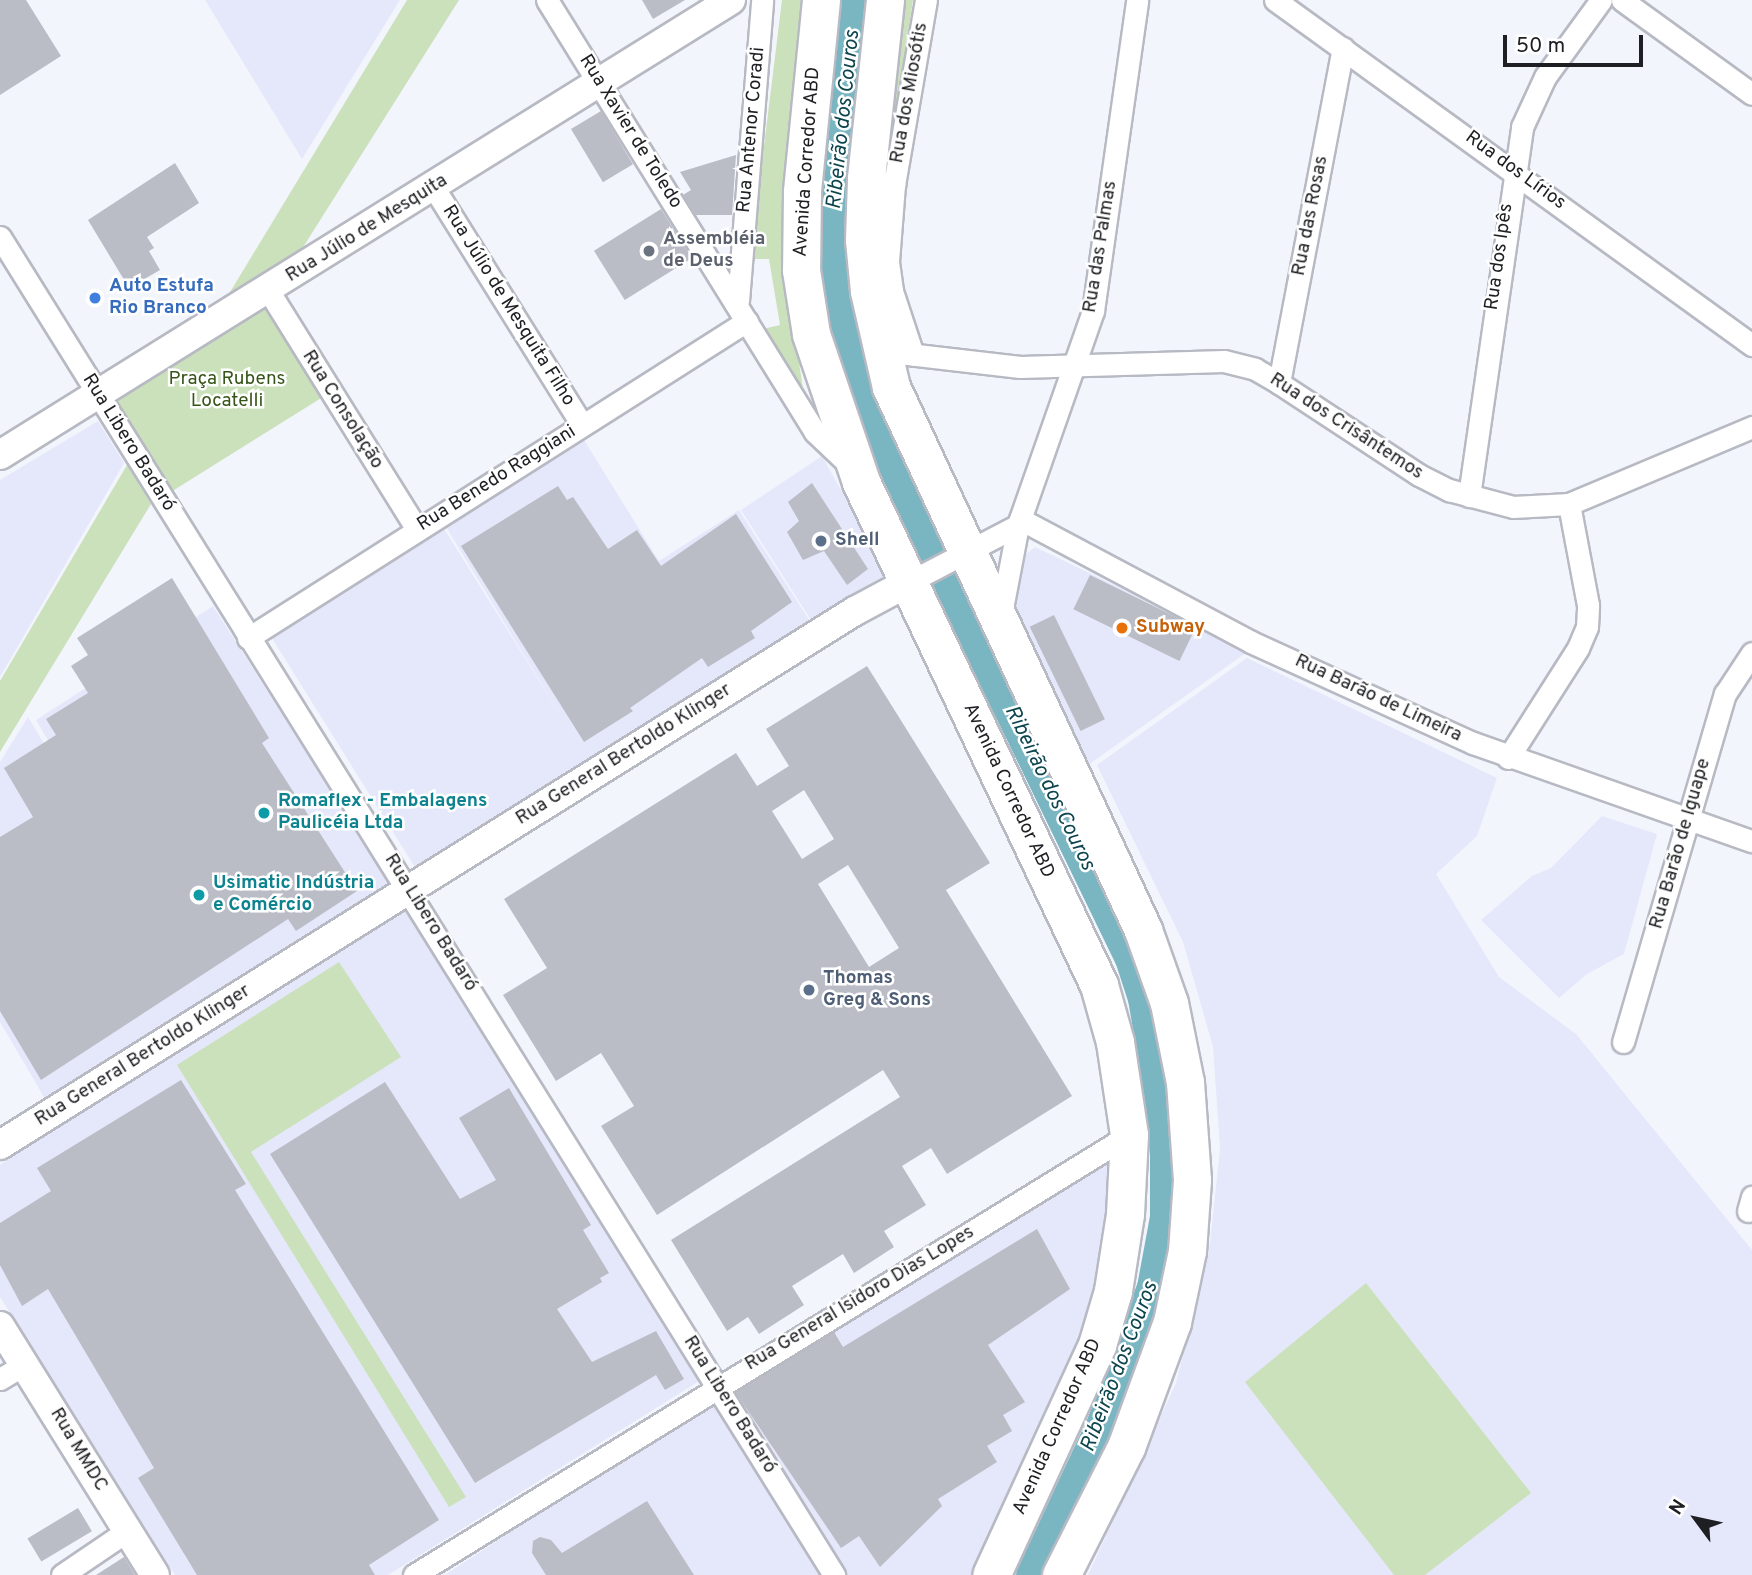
<!DOCTYPE html>
<meta charset="utf-8">
<style>
body{margin:0}
#map{position:relative;width:1752px;height:1575px;overflow:hidden;background:#f3f5fd;font-family:Overpass,sans-serif}
div>[style]{position:absolute}
[style*='--x']{left:calc(var(--x)*1px);top:calc(var(--y)*1px);width:calc(var(--w)*1px);rotate:calc(var(--a)*1deg)}
.built>*{inset:0;background:#e5e8fa;transform-origin:0 0}
.green>*{inset:0;background:#cbe1bb;transform-origin:0 0}
.river>*{height:33px;margin:-16.5px;padding:0 16.5px;transform-origin:16.5px;border-radius:16.5px;background:#7ab6c2}
.building>*{inset:0;background:#babcc6;transform-origin:0 0}
.roads{filter:drop-shadow(2px 0 #b7b9c3) drop-shadow(-2px 0 #b7b9c3) drop-shadow(0 2px #b7b9c3) drop-shadow(0 -2px #b7b9c3)}
.minor>*{height:21px;margin:-10.5px;padding:0 10.5px;transform-origin:10.5px;border-radius:10.5px;background:#fff}
.tertiary>*{height:28px;margin:-14px;padding:0 14px;transform-origin:14px;border-radius:14px;background:#fff}
.trunk>*{height:37px;margin:-18.5px;padding:0 18.5px;transform-origin:18.5px;border-radius:18.5px;background:#fff}
.dots>*{width:19px;height:19px;translate:-50% -50%;box-sizing:border-box;border:4px solid #fff;border-radius:50%}
span{translate:-50% -50%;white-space:nowrap;text-align:center;line-height:1.15;-webkit-text-stroke:5px #fff;paint-order:stroke}
.street-label{font-size:19px;color:#1e1f22}
.worship-label{font-size:19px;color:#5b616d;font-weight:700}
.left{translate:0 -50%;text-align:left}
.shop-label{font-size:19px;color:#366cbe;font-weight:700}
.park-label{font-size:19px;color:#375519}
.service-label{font-size:19px;color:#4e5e75;font-weight:700}
.food-label{font-size:19px;color:#c56008;font-weight:700}
.culture-label{font-size:19px;color:#0d838f;font-weight:700}
.water-label{font-size:21px;color:#0d454e;font-style:italic}
.north{position:absolute;left:1661px;top:1484px;width:70px;height:70px;-webkit-text-stroke:5px #fff;paint-order:stroke;rotate:303deg;font-size:19px;font-weight:700;line-height:28px;text-align:center;color:#1e1f22}
.north::after{content:'';display:block;margin:auto;width:24px;height:32px;background:#1e1f22;clip-path:polygon(50% 0,100% 100%,50% 72%,0 100%)}
.scale{position:absolute;left:1503px;top:35px;width:140px;height:32px;box-sizing:border-box;border:4px solid #1e1f22;border-top:0;padding-left:9px;font-size:21px;line-height:24px;white-space:nowrap;color:#1e1f22;-webkit-text-stroke:5px #fff;paint-order:stroke}
</style>
<div id="map">
<div class="built">
<i style="clip-path:polygon(205px 0,400px 0,302px 159px)"></i>
<i style="clip-path:polygon(98px 421px,124px 463px,0 677px,0 480px)"></i>
<i style="clip-path:polygon(584px 440px,659px 561px,739px 510px,813px 626px,589px 762px,446px 527px)"></i>
<i style="clip-path:polygon(822px 456px,889px 576px,878px 590px,814px 625px,741px 510px)"></i>
<i style="left:443px;top:527px;width:277px;height:204px;rotate:58deg"></i>
<i style="clip-path:polygon(1035px 547px,1250px 650px,1084px 768px,1007px 611px,1020px 559px)"></i>
<i style="clip-path:polygon(213px 606px,393px 888px,48px 1104px,0 1022px,0 762px,28px 717px,203px 1004px,36px 720px)"></i>
<i style="clip-path:polygon(1247px 658px,1497px 778px,1477px 836px,1436px 874px,1499px 977px,1576px 1034px,1752px 1250px,1752px 1575px,1088px 1575px,1176px 1383px,1209px 1252px,1220px 1149px,1213px 1047px,1183px 942px,1097px 765px)"></i>
<i style="clip-path:polygon(1602px 816px,1657px 834px,1624px 954px,1587px 974px,1559px 998px,1481px 920px,1532px 876px,1551px 868px)"></i>
<i style="clip-path:polygon(403px 904px,701px 1380px,388px 1575px,175px 1575px,0 1297px,0 1165px)"></i>
<i style="clip-path:polygon(1115px 1155px,1095px 1316px,980px 1575px,844px 1575px,728px 1390px)"></i>
<i style="clip-path:polygon(711px 1399px,823px 1575px,445px 1575px)"></i>
</div>
<div class="green">
<i style="clip-path:polygon(407px 0,459px 0,295px 260px,224px 302px)"></i>
<i style="clip-path:polygon(782px 0,803px 0,782px 249px,803px 389px,763px 329px,780px 325px,769px 259px,750px 259px)"></i>
<i style="clip-path:polygon(892px 0,913px 0,890px 149px,886px 152px)"></i>
<i style="left:265px;top:300px;width:113px;height:183px;rotate:58deg"></i>
<i style="clip-path:polygon(127px 465px,151px 504px,0 752px,0 681px)"></i>
<i style="clip-path:polygon(339px 962px,401px 1057px,251px 1152px,466px 1497px,449px 1507px,177px 1065px)"></i>
<i style="clip-path:polygon(1366px 1283px,1531px 1493px,1425px 1575px,1394px 1575px,1245px 1382px)"></i>
</div>
<div class="river">
<i style="--x:856;--y:0;--w:204;--a:96.7"></i>
<i style="--x:832;--y:203;--w:143;--a:85.2"></i>
<i style="--x:844;--y:345;--w:167;--a:67.4"></i>
<i style="--x:908;--y:499;--w:510;--a:64.09"></i>
<i style="--x:1131;--y:958;--w:42;--a:72"></i>
<i style="--x:1144;--y:998;--w:90;--a:80.4"></i>
<i style="--x:1159;--y:1087;--w:63;--a:83.7"></i>
<i style="--x:1166;--y:1150;--w:67;--a:90"></i>
<i style="--x:1166;--y:1217;--w:71;--a:100.5"></i>
<i style="--x:1153;--y:1287;--w:145;--a:110.2"></i>
<i style="--x:1103;--y:1423;--w:168;--a:115"></i>
</div>
<div class="building">
<i style="clip-path:polygon(0 0,26px 0,61px 56px,0 95px)"></i>
<i style="clip-path:polygon(642px 0,685px 0,653px 19px)"></i>
<i style="left:601px;top:111px;width:62px;height:35px;rotate:59deg"></i>
<i style="clip-path:polygon(736px 155px,732px 215px,696px 215px,683px 195px,691px 190px,680px 172px)"></i>
<i style="clip-path:polygon(175px 163px,199px 203px,147px 237px,154px 248px,149px 251px,160px 270px,129px 288px,88px 220px)"></i>
<i style="left:661px;top:209px;width:58px;height:79px;rotate:58deg"></i>
<i style="clip-path:polygon(812px 483px,868px 569px,847px 585px,824px 551px,803px 560px,787px 532px,799px 521px,788px 502px)"></i>
<i style="clip-path:polygon(558px 486px,567px 500px,573px 497px,608px 549px,637px 530px,661px 566px,736px 514px,792px 602px,751px 631px,755px 638px,708px 667px,702px 658px,630px 708px,633px 711px,584px 742px,461px 546px)"></i>
<i style="left:1090px;top:575px;width:118px;height:38px;rotate:26deg"></i>
<i style="clip-path:polygon(172px 578px,269px 738px,262px 743px,357px 891px,296px 931px,288px 919px,41px 1080px,0 1011px,0 837px,33px 817px,4px 768px,56px 735px,46px 719px,88px 693px,71px 666px,88px 655px,77px 638px)"></i>
<i style="left:1054px;top:615px;width:116px;height:27px;rotate:64deg"></i>
<i style="clip-path:polygon(evenodd,867px 666px,990px 863px,946px 890px,1072px 1096px,947px 1174px,931px 1148px,902px 1166px,926px 1205px,884px 1231px,894px 1247px,854px 1273px,843px 1254px,792px 1286px,804px 1305px,759px 1334px,748px 1317px,727px 1331px,671px 1240px,900px 1097px,883px 1070px,657px 1215px,601px 1126px,634px 1106px,601px 1053px,556px 1081px,503px 995px,547px 968px,504px 899px,736px 753px,757px 786px,789px 766px,766px 729px,867px 666px,804px 790px,834px 839px,802px 859px,772px 811px,804px 790px,867px 666px,848px 865px,899px 948px,869px 967px,818px 884px,848px 865px)"></i>
<i style="clip-path:polygon(181px 1080px,246px 1184px,235px 1190px,439px 1520px,369px 1565px,375px 1575px,197px 1575px,138px 1478px,154px 1468px,48px 1289px,22px 1306px,0 1265px,0 1223px,51px 1191px,37px 1168px)"></i>
<i style="clip-path:polygon(385px 1082px,460px 1199px,496px 1180px,459px 1118px,509px 1088px,591px 1225px,583px 1230px,609px 1273px,600px 1278px,602px 1282px,557px 1309px,592px 1362px,656px 1331px,684px 1379px,665px 1390px,656px 1375px,475px 1483px,270px 1154px)"></i>
<i style="clip-path:polygon(1037px 1229px,1070px 1289px,988px 1345px,1025px 1402px,1003px 1415px,1012px 1431px,987px 1446px,997px 1462px,938px 1499px,942px 1506px,880px 1567px,859px 1536px,841px 1548px,736px 1393px,834px 1332px,843px 1347px)"></i>
<i style="clip-path:polygon(647px 1501px,694px 1575px,546px 1575px,532px 1553px,533px 1541px,540px 1537px,551px 1540px,562px 1553px)"></i>
<i style="left:78px;top:1508px;width:27px;height:59px;rotate:59deg"></i>
<i style="clip-path:polygon(124px 1557px,135px 1575px,96px 1575px)"></i>
</div>
<div class="roads">
<div class="minor">
<i style="--x:547;--y:0;--w:508;--a:58.19"></i>
<i style="--x:815;--y:432;--w:52;--a:43.5"></i>
<i style="--x:1275;--y:0;--w:589;--a:35.88"></i>
<i style="--x:1622;--y:0;--w:160;--a:35.9"></i>
<i style="--x:866;--y:179;--w:29;--a:12"></i>
<i style="--x:894;--y:185;--w:188;--a:-80.2"></i>
<i style="--x:894;--y:185;--w:77;--a:94.5"></i>
<i style="--x:888;--y:262;--w:29;--a:82"></i>
<i style="--x:892;--y:291;--w:67;--a:71.8"></i>
<i style="--x:434;--y:188;--w:279;--a:58"></i>
<i style="--x:0;--y:237;--w:1577;--a:58.06"></i>
<i style="--x:268;--y:290;--w:282;--a:58.1"></i>
<i style="--x:738;--y:301;--w:302;--a:-85.4"></i>
<i style="--x:882;--y:351;--w:139;--a:6.6"></i>
<i style="--x:1020;--y:367;--w:204;--a:-1.7"></i>
<i style="--x:1224;--y:361;--w:32;--a:14"></i>
<i style="--x:1255;--y:369;--w:28;--a:30"></i>
<i style="--x:1279;--y:383;--w:168;--a:33.3"></i>
<i style="--x:1419;--y:475;--w:34;--a:27"></i>
<i style="--x:1449;--y:490;--w:66;--a:14.9"></i>
<i style="--x:1513;--y:507;--w:56;--a:-3.1"></i>
<i style="--x:1569;--y:504;--w:199;--a:-22.8"></i>
<i style="--x:1279;--y:383;--w:341;--a:-79.2"></i>
<i style="--x:1469;--y:496;--w:373;--a:-81.8"></i>
<i style="--x:1522;--y:127;--w:55;--a:-65.3"></i>
<i style="--x:1545;--y:77;--w:95;--a:-54"></i>
<i style="--x:1020;--y:519;--w:262;--a:28"></i>
<i style="--x:1251;--y:642;--w:244;--a:24.5"></i>
<i style="--x:1473;--y:743;--w:296;--a:19.4"></i>
<i style="--x:911;--y:581;--w:121;--a:-27.6"></i>
<i style="--x:1001;--y:614;--w:91;--a:-79.2"></i>
<i style="--x:1018;--y:525;--w:227;--a:-70.7"></i>
<i style="--x:1093;--y:311;--w:314;--a:-81.9"></i>
<i style="--x:248;--y:638;--w:591;--a:-32.43"></i>
<i style="--x:1508;--y:758;--w:130;--a:-57.5"></i>
<i style="--x:1578;--y:648;--w:23;--a:-67"></i>
<i style="--x:1587;--y:627;--w:22;--a:-87"></i>
<i style="--x:1588;--y:605;--w:103;--a:-100.7"></i>
<i style="--x:1623;--y:1042;--w:363;--a:-73.7"></i>
<i style="--x:1725;--y:694;--w:49;--a:-56.6"></i>
<i style="--x:1748;--y:1211;--w:15;--a:-74"></i>
<i style="--x:0;--y:1379;--w:29;--a:-31"></i>
<i style="--x:62;--y:1575;--w:78;--a:-34.1"></i>
<i style="--x:414;--y:1575;--w:840;--a:-31.61"></i>
</div>
<div class="tertiary">
<i style="--x:0;--y:455;--w:861;--a:-31.9"></i>
<i style="--x:0;--y:1145;--w:1008;--a:-31.99"></i>
<i style="--x:855;--y:611;--w:64;--a:-28.2"></i>
<i style="--x:0;--y:1326;--w:293;--a:58.1"></i>
</div>
<div class="trunk">
<i style="--x:821;--y:0;--w:193;--a:95.7"></i>
<i style="--x:802;--y:192;--w:78;--a:90.7"></i>
<i style="--x:801;--y:270;--w:65;--a:81.1"></i>
<i style="--x:811;--y:334;--w:156;--a:71.3"></i>
<i style="--x:861;--y:482;--w:556;--a:64.68"></i>
<i style="--x:1099;--y:985;--w:59;--a:74.3"></i>
<i style="--x:1115;--y:1042;--w:94;--a:81.4"></i>
<i style="--x:1129;--y:1135;--w:79;--a:92.9"></i>
<i style="--x:1125;--y:1214;--w:78;--a:98.9"></i>
<i style="--x:1113;--y:1291;--w:56;--a:106.5"></i>
<i style="--x:1097;--y:1345;--w:253;--a:114.7"></i>
<i style="--x:885;--y:0;--w:180;--a:96.1"></i>
<i style="--x:866;--y:179;--w:61;--a:91.9"></i>
<i style="--x:864;--y:240;--w:51;--a:84.4"></i>
<i style="--x:869;--y:291;--w:98;--a:77.1"></i>
<i style="--x:891;--y:387;--w:599;--a:65.1"></i>
<i style="--x:1143;--y:930;--w:77;--a:70.4"></i>
<i style="--x:1169;--y:1003;--w:81;--a:78.6"></i>
<i style="--x:1185;--y:1082;--w:98;--a:85.9"></i>
<i style="--x:1192;--y:1180;--w:71;--a:94"></i>
<i style="--x:1187;--y:1251;--w:73;--a:101.9"></i>
<i style="--x:1172;--y:1322;--w:133;--a:110.2"></i>
<i style="--x:1126;--y:1447;--w:144;--a:116.9"></i>
</div>
</div>
<div class="dots">
<i style="left:649px;top:251px;background:#6b7280"></i>
<i style="left:95px;top:298px;background:#3f7fe0"></i>
<i style="left:821px;top:541px;background:#5c6f8a"></i>
<i style="left:1122px;top:628px;background:#e8710a"></i>
<i style="left:264px;top:813px;background:#0f9aa8"></i>
<i style="left:199px;top:895px;background:#0f9aa8"></i>
<i style="left:809px;top:990px;background:#5c6f8a"></i>
</div>
<div class="street-label">
<span style="left:910px;top:93px;rotate:-80deg">Rua dos Miosótis</span>
<span style="left:752px;top:130px;rotate:-85deg">Rua Antenor Coradi</span>
<span style="left:630px;top:132px;rotate:58deg">Rua Xavier de Toledo</span>
<span style="left:808px;top:162px;rotate:-86deg">Avenida Corredor ABD</span>
<span style="left:1515px;top:171px;rotate:36deg">Rua dos Lírios</span>
<span style="left:1311px;top:216px;rotate:-79deg">Rua das Rosas</span>
<span style="left:367px;top:229px;rotate:-32deg">Rua Júlio de Mesquita</span>
<span style="left:1101px;top:247px;rotate:-81deg">Rua das Palmas</span>
<span style="left:1500px;top:257px;rotate:-82deg">Rua dos Ipês</span>
<span style="left:508px;top:306px;rotate:58deg">Rua Júlio de Mesquita Filho</span>
<span style="left:342px;top:410px;rotate:58deg">Rua Consolação</span>
<span style="left:1346px;top:427px;rotate:33deg">Rua dos Crisântemos</span>
<span style="left:128px;top:443px;rotate:58deg">Rua Libero Badaró</span>
<span style="left:497px;top:479px;rotate:-32deg">Rua Benedo Raggiani</span>
<span style="left:1378px;top:699px;rotate:25deg">Rua Barão de Limeira</span>
<span style="left:624px;top:755px;rotate:-32deg">Rua General Bertoldo Klinger</span>
<span style="left:1008px;top:791px;rotate:65deg">Avenida Corredor ABD</span>
<span style="left:1681px;top:844px;rotate:-74deg">Rua Barão de Iguape</span>
<span style="left:430px;top:923px;rotate:58deg">Rua Libero Badaró</span>
<span style="left:143px;top:1056px;rotate:-32deg">Rua General Bertoldo Klinger</span>
<span style="left:860px;top:1299px;rotate:-31deg">Rua General Isidoro Dias Lopes</span>
<span style="left:729px;top:1405px;rotate:58deg">Rua Libero Badaró</span>
<span style="left:1058px;top:1427px;rotate:-66deg">Avenida Corredor ABD</span>
<span style="left:78px;top:1450px;rotate:59deg">Rua MMDC</span>
</div>
<div class="worship-label">
<span class="left" style="left:663px;top:251px">Assembléia<br>de Deus</span>
</div>
<div class="shop-label">
<span class="left" style="left:109px;top:298px">Auto Estufa<br>Rio Branco</span>
</div>
<div class="park-label">
<span style="left:227px;top:391px">Praça Rubens<br>Locatelli</span>
</div>
<div class="service-label">
<span class="left" style="left:835px;top:541px">Shell</span>
<span class="left" style="left:823px;top:990px">Thomas<br>Greg &amp; Sons</span>
</div>
<div class="food-label">
<span class="left" style="left:1136px;top:628px">Subway</span>
</div>
<div class="culture-label">
<span class="left" style="left:278px;top:813px">Romaflex - Embalagens<br>Paulicéia Ltda</span>
<span class="left" style="left:213px;top:895px">Usimatic Indústria<br>e Comércio</span>
</div>
<div class="water-label">
<span style="left:844px;top:120px;rotate:-84deg">Ribeirão dos Couros</span>
<span style="left:1049px;top:788px;rotate:64deg">Ribeirão dos Couros</span>
<span style="left:1120px;top:1367px;rotate:-69deg">Ribeirão dos Couros</span>
</div>
<div class="north">N</div>
<div class="scale">50 m</div>
</div>
